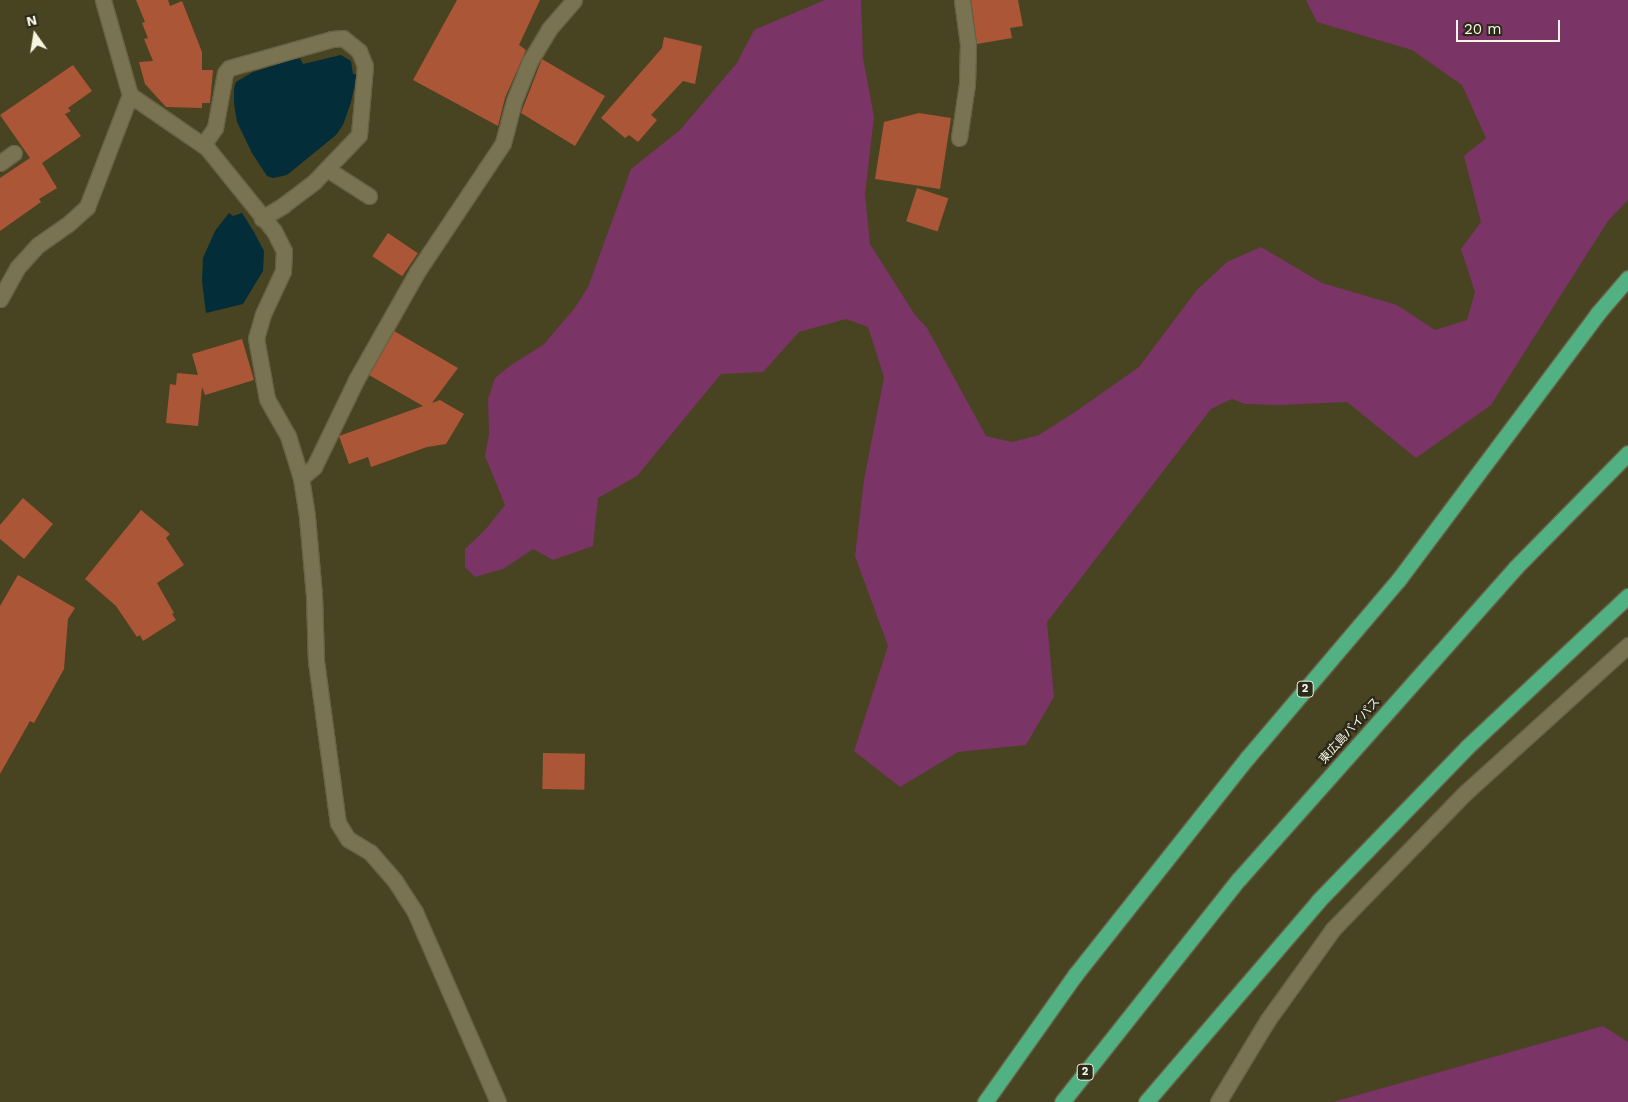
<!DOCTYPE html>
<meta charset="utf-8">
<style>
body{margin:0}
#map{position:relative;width:1628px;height:1102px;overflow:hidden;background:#484321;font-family:"Work Sans","Noto Sans JP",sans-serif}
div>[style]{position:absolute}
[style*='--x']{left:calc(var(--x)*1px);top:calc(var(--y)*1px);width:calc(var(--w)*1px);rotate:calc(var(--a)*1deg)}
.green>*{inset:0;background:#7a3466}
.water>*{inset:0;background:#032d38}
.building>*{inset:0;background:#ac5638;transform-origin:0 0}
.roads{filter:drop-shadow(1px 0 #676244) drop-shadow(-1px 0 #676244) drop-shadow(0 1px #676244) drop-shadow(0 -1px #676244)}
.service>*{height:15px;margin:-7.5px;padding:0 7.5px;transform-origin:7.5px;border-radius:7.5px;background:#797351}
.minor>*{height:15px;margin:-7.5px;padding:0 7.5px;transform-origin:7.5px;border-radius:7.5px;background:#797351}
.motorway>*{height:15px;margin:-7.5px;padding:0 7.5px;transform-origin:7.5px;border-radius:7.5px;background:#52b183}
span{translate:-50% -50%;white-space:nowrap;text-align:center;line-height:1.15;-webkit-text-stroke:4.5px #2b291a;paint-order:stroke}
.shield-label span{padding:1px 4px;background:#2b291a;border:1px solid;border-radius:4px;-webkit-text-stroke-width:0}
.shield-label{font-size:11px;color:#f8f5e2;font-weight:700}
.street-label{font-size:12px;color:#f8f5e2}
.north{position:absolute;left:10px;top:10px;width:50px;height:50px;-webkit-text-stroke:4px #2b291a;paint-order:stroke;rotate:347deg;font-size:14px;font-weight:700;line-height:20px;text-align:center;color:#f8f5e2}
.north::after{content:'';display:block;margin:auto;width:18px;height:22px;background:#f8f5e2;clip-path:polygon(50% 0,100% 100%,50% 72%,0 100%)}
.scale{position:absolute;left:1456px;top:20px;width:104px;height:22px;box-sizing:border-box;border:2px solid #f8f5e2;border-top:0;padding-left:6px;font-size:15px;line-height:18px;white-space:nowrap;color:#f8f5e2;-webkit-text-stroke:4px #2b291a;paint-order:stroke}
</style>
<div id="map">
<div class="green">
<i style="clip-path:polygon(825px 0,861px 0,863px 58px,874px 117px,865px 194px,870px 244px,915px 315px,927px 328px,986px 436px,1012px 442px,1039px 435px,1075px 412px,1139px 367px,1196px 291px,1227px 262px,1261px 247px,1322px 283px,1397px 305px,1435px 330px,1467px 320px,1475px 292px,1461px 249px,1481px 222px,1464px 156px,1486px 138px,1462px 85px,1412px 50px,1317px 22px,1306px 0,1628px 0,1628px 200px,1608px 221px,1491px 405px,1416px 458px,1347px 402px,1281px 405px,1245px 404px,1232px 399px,1211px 409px,1047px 622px,1054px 697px,1026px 745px,958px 752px,900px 787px,854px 751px,888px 646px,855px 556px,864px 480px,884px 377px,868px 327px,846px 319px,799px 332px,763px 372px,721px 374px,637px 476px,598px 498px,593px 546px,553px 560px,533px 549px,503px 569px,475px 577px,465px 567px,465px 549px,485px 530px,505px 505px,485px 456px,489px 434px,488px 399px,495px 378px,511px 365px,543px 345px,574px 309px,588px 287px,631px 169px,680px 130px,737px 63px,754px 30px)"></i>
<i style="clip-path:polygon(1603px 1026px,1628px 1042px,1628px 1102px,1333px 1102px)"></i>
</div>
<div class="water">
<i style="clip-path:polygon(341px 55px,351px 61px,353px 74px,357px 74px,351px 102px,343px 125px,336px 135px,287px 175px,273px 178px,267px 176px,252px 153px,237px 122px,234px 104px,234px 88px,236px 82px,253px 72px,291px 60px,300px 58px,303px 64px)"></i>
<i style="clip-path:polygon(229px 213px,233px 216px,242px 213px,254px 232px,264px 251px,263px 271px,243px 304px,206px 313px,202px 281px,203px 258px,215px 231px)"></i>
</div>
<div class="building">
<i style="clip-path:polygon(136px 0,168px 0,170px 6px,182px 1px,202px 52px,202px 70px,213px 70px,210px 103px,202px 103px,202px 108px,166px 107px,145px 84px,139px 62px,153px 61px,144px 39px,148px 38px,142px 23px,145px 22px)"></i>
<i style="clip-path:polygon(457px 0,540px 0,519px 45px,526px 50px,505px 98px,498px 126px,413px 80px)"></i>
<i style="clip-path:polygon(971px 0,1018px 0,1023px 26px,1010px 28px,1012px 38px,977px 44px)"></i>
<i style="clip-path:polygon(664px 37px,702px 46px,695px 84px,683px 81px,651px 115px,657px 120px,638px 142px,629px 135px,625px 138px,601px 118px,662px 48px)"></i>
<i style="clip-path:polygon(542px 59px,605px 96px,575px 146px,521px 113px)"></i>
<i style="clip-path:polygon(73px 65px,92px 91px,68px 108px,71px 111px,65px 114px,81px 136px,42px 163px,57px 188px,39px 199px,41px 202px,0 231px,0 178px,30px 158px,0 115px)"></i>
<i style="clip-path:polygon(919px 113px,951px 118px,940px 189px,875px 179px,884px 122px)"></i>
<i style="left:917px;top:188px;width:33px;height:35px;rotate:18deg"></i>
<i style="left:388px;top:233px;width:36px;height:28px;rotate:34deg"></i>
<i style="clip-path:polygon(394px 331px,458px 368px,432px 403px,440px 400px,464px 414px,446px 444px,427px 447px,371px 467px,368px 457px,349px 464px,339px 436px,423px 406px,369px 375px)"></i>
<i style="clip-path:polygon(242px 339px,254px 380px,205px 395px,202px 387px,198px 426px,166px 423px,170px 384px,176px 385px,177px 373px,198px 375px,192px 354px)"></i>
<i style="clip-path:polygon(23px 498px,53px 524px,24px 559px,0 539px,0 525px)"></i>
<i style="clip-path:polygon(141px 510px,170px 534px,166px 538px,184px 565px,157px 583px,174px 613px,172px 614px,176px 620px,143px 641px,140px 635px,137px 637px,116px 606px,85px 579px)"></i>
<i style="clip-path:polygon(18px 575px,75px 608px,68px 619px,64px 669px,34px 723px,30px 721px,0 774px,0 606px)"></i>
<i style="left:543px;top:753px;width:42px;height:36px;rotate:1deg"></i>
</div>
<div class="roads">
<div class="service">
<i style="--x:959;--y:138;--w:55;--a:-81.6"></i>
<i style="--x:967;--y:84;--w:40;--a:-88.6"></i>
<i style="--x:968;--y:44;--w:44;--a:-97.8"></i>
<i style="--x:203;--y:145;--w:21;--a:-55"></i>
<i style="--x:215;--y:128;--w:56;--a:-79.7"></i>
<i style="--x:225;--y:73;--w:6;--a:-51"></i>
<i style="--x:229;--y:68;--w:107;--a:-15.7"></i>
<i style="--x:332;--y:39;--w:11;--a:-5"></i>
<i style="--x:343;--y:38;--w:21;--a:39"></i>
<i style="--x:359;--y:51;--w:16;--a:68"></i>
<i style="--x:365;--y:66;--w:69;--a:95"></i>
<i style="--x:359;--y:135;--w:65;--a:133.8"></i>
<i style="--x:314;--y:182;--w:38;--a:143"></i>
<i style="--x:284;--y:205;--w:26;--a:149"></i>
<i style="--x:0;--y:163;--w:17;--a:-36"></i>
<i style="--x:327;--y:169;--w:50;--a:32.7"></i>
</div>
<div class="minor">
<i style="--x:130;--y:95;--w:93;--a:34.5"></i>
<i style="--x:207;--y:148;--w:107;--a:51.1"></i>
<i style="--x:274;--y:231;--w:22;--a:63"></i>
<i style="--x:284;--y:251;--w:20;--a:93"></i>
<i style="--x:283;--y:271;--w:47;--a:114.9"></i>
<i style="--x:263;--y:314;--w:25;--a:106"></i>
<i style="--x:256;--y:338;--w:62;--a:79.8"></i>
<i style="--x:267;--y:399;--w:43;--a:60.4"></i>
<i style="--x:288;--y:436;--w:44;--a:72.8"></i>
<i style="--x:301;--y:478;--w:39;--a:81"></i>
<i style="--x:307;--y:517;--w:78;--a:84.9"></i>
<i style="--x:314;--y:595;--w:66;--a:88.3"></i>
<i style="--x:316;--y:661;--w:163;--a:82.3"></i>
<i style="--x:338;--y:823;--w:19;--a:58"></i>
<i style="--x:348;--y:839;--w:26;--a:31"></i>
<i style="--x:370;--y:852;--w:38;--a:49"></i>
<i style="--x:395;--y:881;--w:37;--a:57"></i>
<i style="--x:415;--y:912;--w:207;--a:66.4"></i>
<i style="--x:0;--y:299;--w:35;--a:-61"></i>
<i style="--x:17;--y:268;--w:31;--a:-48"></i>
<i style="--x:38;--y:245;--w:35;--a:-35"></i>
<i style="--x:67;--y:225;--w:27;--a:-42"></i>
<i style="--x:87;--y:207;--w:120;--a:-69"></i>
<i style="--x:130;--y:95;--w:99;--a:-105.9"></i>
<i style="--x:301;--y:478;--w:17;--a:-40"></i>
<i style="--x:314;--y:467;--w:97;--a:-64.2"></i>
<i style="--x:356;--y:380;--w:124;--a:-60.5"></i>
<i style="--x:417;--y:272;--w:155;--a:-56.3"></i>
<i style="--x:503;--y:143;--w:43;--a:-75.3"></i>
<i style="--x:514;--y:101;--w:43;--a:-68.2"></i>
<i style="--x:530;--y:61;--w:37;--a:-59"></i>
<i style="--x:549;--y:29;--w:38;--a:-49"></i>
<i style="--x:1218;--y:1102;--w:95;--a:-58.8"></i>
<i style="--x:1267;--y:1021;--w:113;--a:-54.3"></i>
<i style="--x:1333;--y:929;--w:190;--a:-45.9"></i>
<i style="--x:1465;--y:793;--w:220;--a:-42.2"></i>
</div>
<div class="motorway">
<i style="--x:985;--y:1102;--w:156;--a:-54.7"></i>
<i style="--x:1075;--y:975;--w:278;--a:-51.6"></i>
<i style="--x:1248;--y:757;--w:233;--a:-49.7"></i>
<i style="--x:1399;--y:579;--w:332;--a:-53.2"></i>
<i style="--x:1598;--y:313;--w:46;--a:-49.4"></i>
<i style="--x:1062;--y:1102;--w:285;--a:-51.6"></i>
<i style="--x:1239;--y:879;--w:417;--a:-48.4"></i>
<i style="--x:1516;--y:567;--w:160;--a:-45.5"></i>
<i style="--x:1146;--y:1102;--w:265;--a:-49.4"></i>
<i style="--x:1318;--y:901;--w:214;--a:-45.9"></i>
<i style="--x:1467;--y:747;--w:221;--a:-43.2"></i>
</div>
</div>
<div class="shield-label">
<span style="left:1305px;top:689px">2</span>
<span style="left:1085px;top:1072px">2</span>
</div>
<div class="street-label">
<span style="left:1350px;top:731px;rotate:-48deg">東広島バイパス</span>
</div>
<div class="north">N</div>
<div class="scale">20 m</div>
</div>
